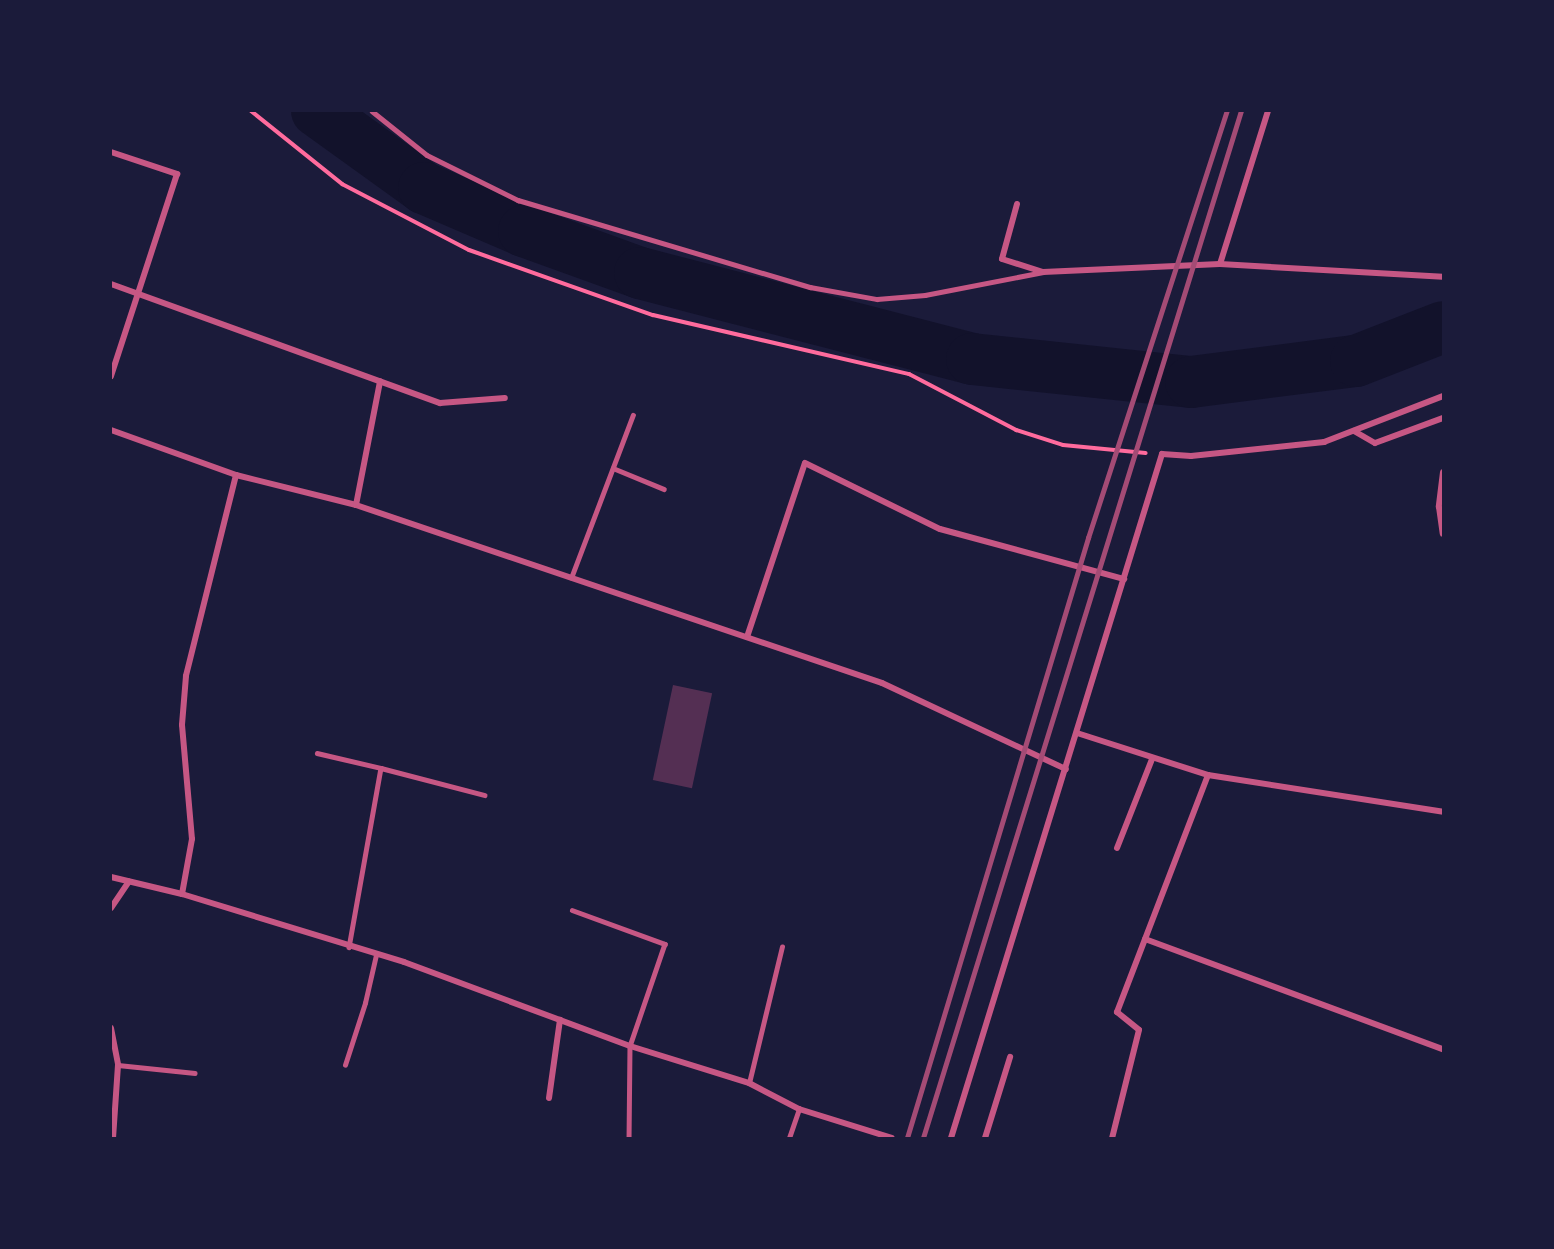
<!DOCTYPE html>
<style>
body{margin:0}
#map{position:relative;width:1554px;height:1249px;overflow:hidden;background:#1b1b3a;font-family:Jost,sans-serif}
div>[style]{position:absolute}
[style*='--x']{left:calc(var(--x)*1px);top:calc(var(--y)*1px);width:calc(var(--w)*1px);rotate:calc(var(--a)*1deg)}
.river>*{height:52px;margin:-26px;padding:0 26px;transform-origin:26px;border-radius:26px;background:#12122b}
.building>*{inset:0;background:#542f53;transform-origin:0 0}
.path>*{height:4px;margin:-2px;padding:0 2px;transform-origin:2px;border-radius:2px;background:#ff6b9d}
.service>*{height:4.5px;margin:-2.25px;padding:0 2.25px;transform-origin:2.25px;border-radius:2.25px;background:#c65784}
.minor>*{height:6px;margin:-3px;padding:0 3px;transform-origin:3px;border-radius:3px;background:#c65784}
.rail>*{height:4.5px;margin:-2.25px;padding:0 2.25px;transform-origin:2.25px;border-radius:2.25px;background:#a44b75}
span{translate:-50% -50%;white-space:nowrap;text-align:center;line-height:1.15;-webkit-text-stroke:6px #1b1b3a;paint-order:stroke}
.frame{position:absolute;inset:0;border:112px solid #1b1b3a;pointer-events:none}
</style>
<div id="map">
<div class="river">
<i style="--x:317;--y:111;--w:132;--a:35.7"></i>
<i style="--x:424;--y:188;--w:109;--a:23.3"></i>
<i style="--x:524;--y:231;--w:123;--a:19.9"></i>
<i style="--x:640;--y:273;--w:343;--a:14.5"></i>
<i style="--x:972;--y:359;--w:220;--a:6"></i>
<i style="--x:1191;--y:382;--w:166;--a:-7.3"></i>
<i style="--x:1356;--y:361;--w:93;--a:-21.3"></i>
</div>
<div class="building">
<i style="left:673px;top:685px;width:40px;height:97px;rotate:12deg"></i>
</div>
<div class="path">
<i style="--x:251;--y:111;--w:117;--a:38.7"></i>
<i style="--x:342;--y:184;--w:143;--a:27.5"></i>
<i style="--x:469;--y:250;--w:195;--a:19.5"></i>
<i style="--x:653;--y:315;--w:263;--a:13"></i>
<i style="--x:909;--y:374;--w:121;--a:27.6"></i>
<i style="--x:1016;--y:430;--w:49;--a:17.7"></i>
<i style="--x:1063;--y:445;--w:83;--a:5.5"></i>
</div>
<div class="service">
<i style="--x:372;--y:111;--w:70;--a:38.7"></i>
<i style="--x:427;--y:155;--w:102;--a:26.3"></i>
<i style="--x:518;--y:200;--w:305;--a:16.6"></i>
<i style="--x:810;--y:287;--w:68;--a:10.2"></i>
<i style="--x:877;--y:299;--w:48;--a:-4.8"></i>
<i style="--x:925;--y:295;--w:120;--a:-11"></i>
<i style="--x:613;--y:468;--w:55;--a:22.4"></i>
<i style="--x:571;--y:578;--w:174;--a:-69.2"></i>
<i style="--x:317;--y:753;--w:66;--a:13.2"></i>
<i style="--x:381;--y:768;--w:182;--a:100.1"></i>
<i style="--x:381;--y:768;--w:107;--a:14.6"></i>
<i style="--x:572;--y:910;--w:99;--a:20.1"></i>
<i style="--x:665;--y:944;--w:108;--a:108.9"></i>
<i style="--x:630;--y:1046;--w:92;--a:90.6"></i>
<i style="--x:118;--y:1065;--w:77;--a:5.9"></i>
<i style="--x:345;--y:1065;--w:65;--a:-72.1"></i>
<i style="--x:365;--y:1003;--w:49;--a:-77.1"></i>
<i style="--x:749;--y:1083;--w:140;--a:-76.4"></i>
<i style="--x:789;--y:1138;--w:31;--a:-71"></i>
</div>
<div class="minor">
<i style="--x:111;--y:152;--w:70;--a:18.4"></i>
<i style="--x:177;--y:174;--w:213;--a:108.1"></i>
<i style="--x:1017;--y:204;--w:57;--a:105.3"></i>
<i style="--x:1002;--y:259;--w:43;--a:17.6"></i>
<i style="--x:1043;--y:272;--w:177;--a:-2.6"></i>
<i style="--x:1220;--y:264;--w:223;--a:3.3"></i>
<i style="--x:1220;--y:264;--w:160;--a:-72.6"></i>
<i style="--x:111;--y:284;--w:350;--a:19.9"></i>
<i style="--x:440;--y:403;--w:65;--a:-4.4"></i>
<i style="--x:111;--y:430;--w:133;--a:19.8"></i>
<i style="--x:236;--y:475;--w:207;--a:104"></i>
<i style="--x:186;--y:676;--w:49;--a:94.7"></i>
<i style="--x:182;--y:725;--w:114;--a:85"></i>
<i style="--x:192;--y:839;--w:56;--a:100.3"></i>
<i style="--x:182;--y:894;--w:73;--a:-166.5"></i>
<i style="--x:1354;--y:431;--w:24;--a:30"></i>
<i style="--x:1375;--y:443;--w:72;--a:-20.2"></i>
<i style="--x:1443;--y:472;--w:35;--a:97"></i>
<i style="--x:1439;--y:507;--w:27;--a:82"></i>
<i style="--x:236;--y:475;--w:124;--a:14"></i>
<i style="--x:356;--y:505;--w:555;--a:18.7"></i>
<i style="--x:882;--y:683;--w:203;--a:25.1"></i>
<i style="--x:356;--y:505;--w:126;--a:-79"></i>
<i style="--x:747;--y:637;--w:183;--a:-71.6"></i>
<i style="--x:805;--y:463;--w:150;--a:26.1"></i>
<i style="--x:940;--y:529;--w:191;--a:15.2"></i>
<i style="--x:1077;--y:733;--w:138;--a:17.8"></i>
<i style="--x:1208;--y:775;--w:254;--a:111"></i>
<i style="--x:1117;--y:1012;--w:28;--a:39"></i>
<i style="--x:1139;--y:1030;--w:111;--a:104"></i>
<i style="--x:1208;--y:775;--w:238;--a:8.9"></i>
<i style="--x:1117;--y:848;--w:96;--a:-68.5"></i>
<i style="--x:182;--y:894;--w:232;--a:17"></i>
<i style="--x:404;--y:962;--w:241;--a:20.4"></i>
<i style="--x:630;--y:1046;--w:125;--a:17.3"></i>
<i style="--x:749;--y:1083;--w:56;--a:27.5"></i>
<i style="--x:799;--y:1109;--w:97;--a:17.3"></i>
<i style="--x:111;--y:908;--w:32;--a:-56"></i>
<i style="--x:1145;--y:939;--w:318;--a:20.3"></i>
<i style="--x:111;--y:1028;--w:38;--a:79"></i>
<i style="--x:118;--y:1065;--w:73;--a:93.9"></i>
<i style="--x:549;--y:1098;--w:79;--a:-82"></i>
<i style="--x:951;--y:1138;--w:716;--a:-72.86"></i>
<i style="--x:1162;--y:454;--w:29;--a:4"></i>
<i style="--x:1191;--y:456;--w:134;--a:-6"></i>
<i style="--x:1324;--y:442;--w:128;--a:-21.1"></i>
<i style="--x:985;--y:1138;--w:85;--a:-72.8"></i>
</div>
<div class="rail">
<i style="--x:907;--y:1138;--w:627;--a:-73.21"></i>
<i style="--x:1088;--y:538;--w:449;--a:-72"></i>
<i style="--x:923;--y:1138;--w:1075;--a:-72.8"></i>
</div>
<div class="frame"></div>
</div>
